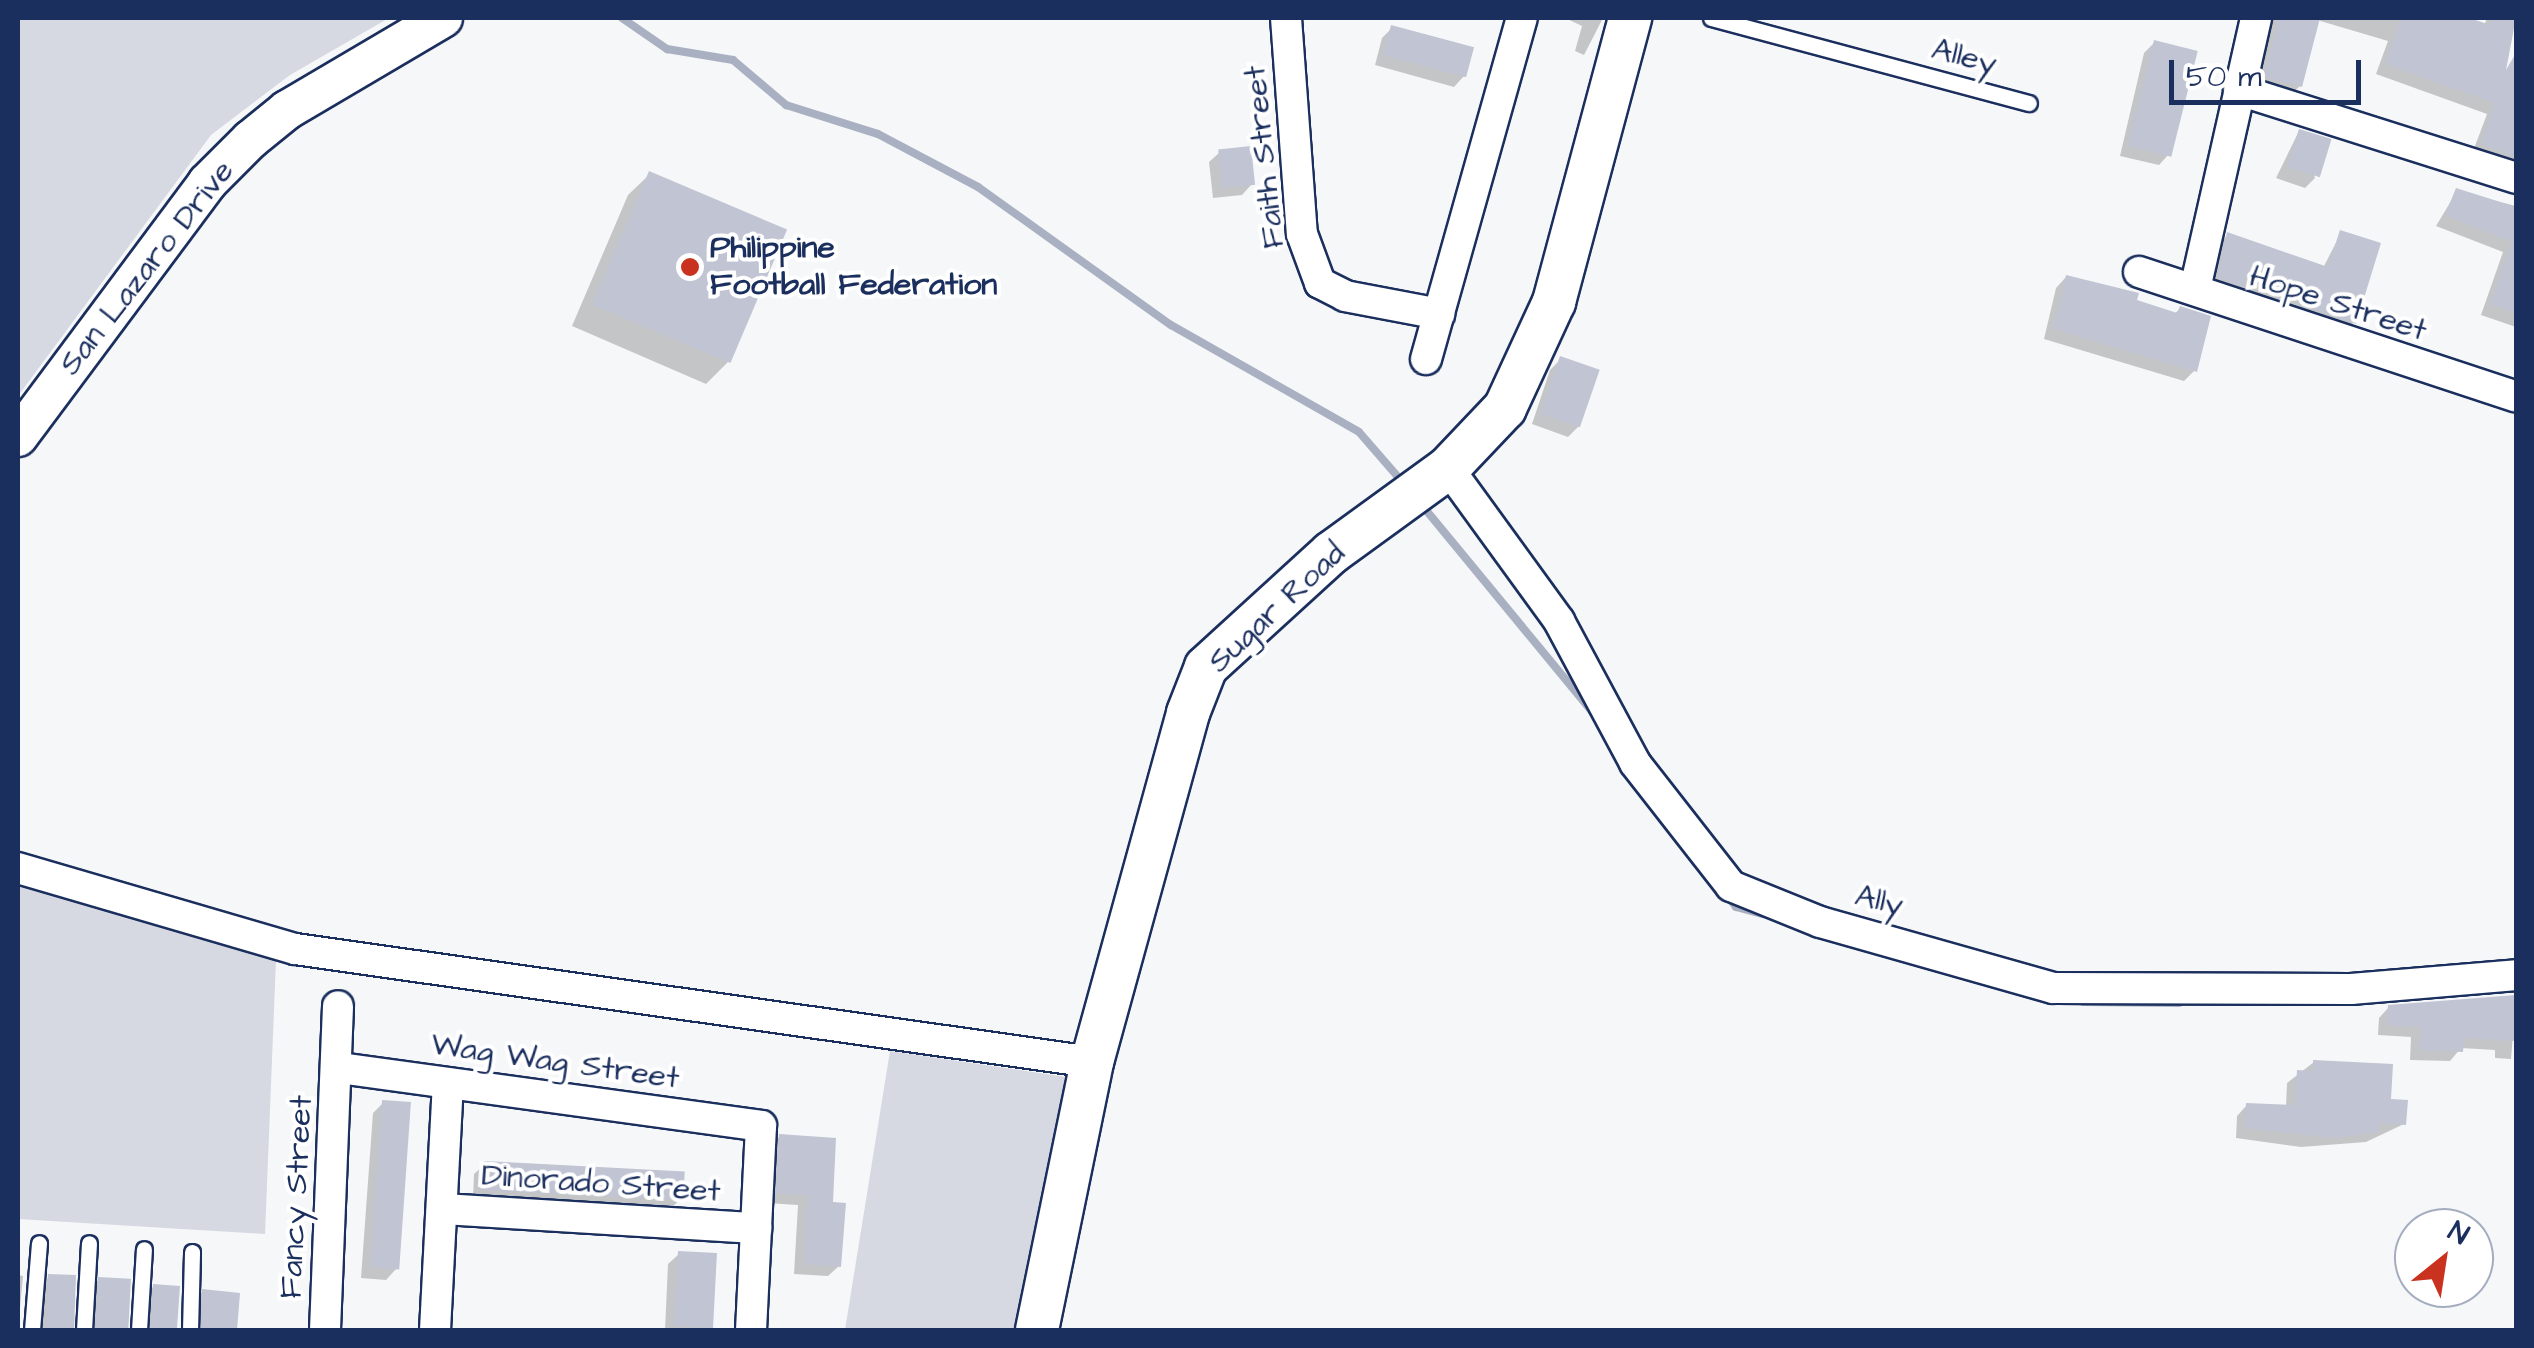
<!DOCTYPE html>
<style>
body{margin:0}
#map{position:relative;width:2534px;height:1348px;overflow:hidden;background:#f6f7f9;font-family:"Architects Daughter",sans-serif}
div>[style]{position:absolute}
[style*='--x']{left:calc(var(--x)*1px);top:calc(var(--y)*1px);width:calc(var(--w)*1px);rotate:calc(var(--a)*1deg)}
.green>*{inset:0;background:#d6d9e2}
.shadow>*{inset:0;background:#0003}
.stream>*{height:8px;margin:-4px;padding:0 4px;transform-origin:4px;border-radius:4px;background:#a9b0c1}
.building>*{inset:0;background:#c0c4d3;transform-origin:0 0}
.roads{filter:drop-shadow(2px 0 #1b2f5e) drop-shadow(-2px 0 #1b2f5e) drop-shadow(0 2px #1b2f5e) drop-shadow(0 -2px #1b2f5e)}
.service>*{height:15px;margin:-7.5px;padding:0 7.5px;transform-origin:7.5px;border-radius:7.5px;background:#fff}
.minor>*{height:30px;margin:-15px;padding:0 15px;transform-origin:15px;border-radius:15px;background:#fff}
.tertiary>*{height:38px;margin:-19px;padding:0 19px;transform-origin:19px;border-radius:19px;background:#fff}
.secondary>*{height:42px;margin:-21px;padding:0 21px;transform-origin:21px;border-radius:21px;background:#fff}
.dots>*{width:28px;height:28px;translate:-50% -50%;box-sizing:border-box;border:5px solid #fff;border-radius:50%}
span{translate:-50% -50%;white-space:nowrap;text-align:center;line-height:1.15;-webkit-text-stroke:8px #fff;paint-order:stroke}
.street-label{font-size:32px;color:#1b2f5e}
.poi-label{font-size:32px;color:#1b2f5e;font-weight:700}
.left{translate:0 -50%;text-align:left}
.frame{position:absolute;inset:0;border:20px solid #1b2f5e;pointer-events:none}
.north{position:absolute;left:2394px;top:1208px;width:100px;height:100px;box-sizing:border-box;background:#fff;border:2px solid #a4acbf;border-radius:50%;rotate:30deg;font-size:28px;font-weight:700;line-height:40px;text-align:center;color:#1b2f5e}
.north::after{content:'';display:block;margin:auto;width:35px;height:45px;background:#c8321e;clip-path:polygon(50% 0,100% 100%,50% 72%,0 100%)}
.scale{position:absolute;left:2169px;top:60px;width:192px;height:45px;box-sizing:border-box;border:5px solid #1b2f5e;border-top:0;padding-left:12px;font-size:30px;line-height:35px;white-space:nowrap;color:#1b2f5e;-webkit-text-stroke:8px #fff;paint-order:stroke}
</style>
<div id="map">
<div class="green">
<i style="clip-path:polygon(18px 18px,389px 18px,290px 75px,211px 135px,18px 396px)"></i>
<i style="clip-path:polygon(18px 880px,276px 960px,265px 1234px,18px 1219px)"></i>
<i style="clip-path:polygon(890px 1051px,1080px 1079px,1017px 1330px,845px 1330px)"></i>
</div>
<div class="shadow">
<i style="clip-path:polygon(1565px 18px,1603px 18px,1584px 55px,1575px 51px,1582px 26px)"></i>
<i style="clip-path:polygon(2273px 18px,2458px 18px,2484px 26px,2487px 18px,2516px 18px,2502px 72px,2516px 77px,2516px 160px,2509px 168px,2472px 154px,2487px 114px,2376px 74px,2388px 41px,2317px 20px,2300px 86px,2289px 96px,2255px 87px)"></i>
<i style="clip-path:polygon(1392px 28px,1464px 76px,1454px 87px,1375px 65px,1382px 38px)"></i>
<i style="clip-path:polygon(2155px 42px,2169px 154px,2159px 165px,2120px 156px,2144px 53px)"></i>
<i style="clip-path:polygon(2299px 131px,2315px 178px,2305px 188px,2276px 178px)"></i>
<i style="clip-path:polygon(1220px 152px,1252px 184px,1242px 195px,1213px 198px,1209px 162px)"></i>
<i style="clip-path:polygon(650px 174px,728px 362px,706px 384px,572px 326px,628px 195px)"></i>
<i style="clip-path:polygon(2457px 191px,2516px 206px,2516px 327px,2481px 315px,2503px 252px,2436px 226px)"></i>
<i style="clip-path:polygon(2341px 233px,2353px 323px,2343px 333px,2306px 321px,2309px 312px,2237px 290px,2208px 288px,2217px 245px,2228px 235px,2323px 268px)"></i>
<i style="clip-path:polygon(2066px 277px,2174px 314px,2180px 309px,2195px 370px,2184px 381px,2044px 339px,2056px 288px)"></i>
<i style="clip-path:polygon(1561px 359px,1579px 426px,1568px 437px,1532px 424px,1550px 370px)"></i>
<i style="clip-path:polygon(2505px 997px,2516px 998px,2511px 1059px,2495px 1058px,2495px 1050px,2461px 1048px,2450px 1061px,2410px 1060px,2411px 1037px,2378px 1035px,2379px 1018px,2389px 1007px)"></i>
<i style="clip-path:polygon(2314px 1062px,2389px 1101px,2404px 1124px,2366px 1142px,2301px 1147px,2236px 1138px,2237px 1116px,2247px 1105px,2286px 1107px,2287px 1083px)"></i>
<i style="clip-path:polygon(383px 1103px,396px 1269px,386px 1280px,361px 1278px,373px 1113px)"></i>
<i style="clip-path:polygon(780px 1136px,830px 1205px,839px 1266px,828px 1276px,794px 1274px,798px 1205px,767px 1203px,770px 1147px)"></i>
<i style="clip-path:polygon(485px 1164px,681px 1199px,670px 1209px,473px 1199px,474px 1174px)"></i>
<i style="clip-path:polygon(679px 1254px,711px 1327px,707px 1330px,665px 1330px,668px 1264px)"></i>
<i style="clip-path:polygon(18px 1275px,23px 1276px,18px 1330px)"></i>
<i style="clip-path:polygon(49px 1277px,73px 1277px,70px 1330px,35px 1330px,38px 1287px)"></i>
<i style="clip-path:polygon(99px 1279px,128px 1282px,125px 1330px,86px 1330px,89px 1290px)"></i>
<i style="clip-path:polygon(154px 1286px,177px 1288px,176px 1330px,141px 1330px,144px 1297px)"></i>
<i style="clip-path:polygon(203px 1291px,237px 1295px,234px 1330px,192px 1330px,193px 1302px)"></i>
</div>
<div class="stream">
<i style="--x:622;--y:18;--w:55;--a:34.6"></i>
<i style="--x:667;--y:49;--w:67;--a:9.5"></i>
<i style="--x:733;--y:60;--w:70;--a:40.3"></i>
<i style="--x:786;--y:105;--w:96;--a:17.5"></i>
<i style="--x:878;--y:134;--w:113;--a:27.9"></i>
<i style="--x:978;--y:187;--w:237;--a:35.6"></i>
<i style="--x:1171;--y:325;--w:216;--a:29.6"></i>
<i style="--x:1359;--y:432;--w:70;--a:49"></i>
<i style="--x:1421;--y:504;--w:271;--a:50.5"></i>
<i style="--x:1728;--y:897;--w:13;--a:51"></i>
<i style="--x:1736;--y:907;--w:28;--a:15"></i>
<i style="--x:2083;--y:1002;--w:96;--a:0.6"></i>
</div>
<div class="building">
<i style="clip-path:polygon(2279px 18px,2320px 18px,2302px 87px,2264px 77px)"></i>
<i style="clip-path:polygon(2401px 18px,2470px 18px,2490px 25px,2492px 18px,2516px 18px,2506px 70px,2516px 53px,2516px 157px,2481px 144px,2495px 103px,2385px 64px)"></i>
<i style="left:1391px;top:25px;width:86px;height:31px;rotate:15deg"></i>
<i style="left:2154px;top:40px;width:45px;height:109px;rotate:14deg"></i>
<i style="left:2299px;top:129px;width:34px;height:40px;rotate:17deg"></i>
<i style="left:1251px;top:146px;width:39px;height:33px;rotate:84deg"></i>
<i style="left:649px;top:171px;width:150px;height:145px;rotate:23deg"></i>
<i style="clip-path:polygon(2456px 188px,2516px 207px,2516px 313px,2490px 304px,2512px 242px,2445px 215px)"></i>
<i style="clip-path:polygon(2340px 230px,2381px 243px,2356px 324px,2315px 310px,2318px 301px,2246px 279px,2244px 287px,2217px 278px,2227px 232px,2328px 267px)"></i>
<i style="clip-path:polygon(2066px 275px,2139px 293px,2137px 300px,2177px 313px,2180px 306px,2211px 316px,2197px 372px,2054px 329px)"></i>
<i style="left:1560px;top:356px;width:42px;height:61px;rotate:19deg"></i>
<i style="clip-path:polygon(2516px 995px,2516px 1041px,2464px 1038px,2463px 1052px,2419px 1050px,2421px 1027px,2387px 1025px,2388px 1005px)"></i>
<i style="clip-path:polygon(2313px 1060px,2393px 1064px,2391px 1099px,2408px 1100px,2406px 1125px,2379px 1123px,2379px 1132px,2333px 1138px,2245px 1128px,2246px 1103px,2295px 1105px,2297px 1070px,2313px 1071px)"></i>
<i style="left:382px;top:1100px;width:29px;height:168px;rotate:4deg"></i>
<i style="clip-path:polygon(779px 1134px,836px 1138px,833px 1202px,846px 1203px,841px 1267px,804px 1264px,808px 1195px,776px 1193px)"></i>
<i style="left:484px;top:1161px;width:201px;height:29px;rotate:3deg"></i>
<i style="left:678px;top:1251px;width:39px;height:75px;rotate:3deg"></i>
<i style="left:48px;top:1274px;width:28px;height:56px;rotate:2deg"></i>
<i style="left:98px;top:1277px;width:33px;height:53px;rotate:3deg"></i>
<i style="left:153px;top:1284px;width:27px;height:46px;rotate:4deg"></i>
<i style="clip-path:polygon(202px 1289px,240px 1293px,237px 1330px,201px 1330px)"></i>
</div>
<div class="roads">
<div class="service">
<i style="--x:1711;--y:18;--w:329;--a:15"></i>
<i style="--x:32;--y:1330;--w:87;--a:-85.4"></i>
<i style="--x:84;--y:1330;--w:87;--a:-86.7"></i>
<i style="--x:139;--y:1330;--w:81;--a:-86.5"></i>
<i style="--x:190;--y:1330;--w:78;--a:-88.5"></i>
</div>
<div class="minor">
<i style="--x:1286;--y:18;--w:217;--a:85.8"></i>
<i style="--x:1302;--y:234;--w:52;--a:69.8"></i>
<i style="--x:1320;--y:283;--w:28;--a:27"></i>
<i style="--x:1345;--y:296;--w:96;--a:10.8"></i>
<i style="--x:2239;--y:90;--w:291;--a:17.6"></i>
<i style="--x:2139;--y:272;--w:397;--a:18.3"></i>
<i style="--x:2195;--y:289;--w:278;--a:-77.3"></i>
<i style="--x:1426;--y:359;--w:354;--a:-74.3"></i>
<i style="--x:1448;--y:468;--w:189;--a:54"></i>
<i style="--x:1559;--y:621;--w:161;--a:61.8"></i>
<i style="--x:1635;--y:763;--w:156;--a:52"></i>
<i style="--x:1731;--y:886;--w:96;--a:22"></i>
<i style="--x:1820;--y:922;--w:242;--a:15.8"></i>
<i style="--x:2053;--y:988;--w:298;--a:0.2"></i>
<i style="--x:2351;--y:989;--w:166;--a:-4.8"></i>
<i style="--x:18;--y:868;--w:289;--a:16.3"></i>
<i style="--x:295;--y:949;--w:805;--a:8.07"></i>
<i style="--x:339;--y:1068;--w:426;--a:7.8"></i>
<i style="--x:761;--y:1126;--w:204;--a:92.8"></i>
<i style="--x:442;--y:1209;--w:315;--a:3.5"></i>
<i style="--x:325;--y:1330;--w:324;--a:-87.7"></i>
<i style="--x:435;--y:1330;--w:247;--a:-87"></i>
</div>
<div class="tertiary">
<i style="--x:18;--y:437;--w:317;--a:-53.3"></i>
<i style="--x:207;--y:183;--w:61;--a:-45"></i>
<i style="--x:250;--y:140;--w:48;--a:-39"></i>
<i style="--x:287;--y:110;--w:181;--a:-30.5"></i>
</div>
<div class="secondary">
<i style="--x:1037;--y:1330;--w:274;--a:-78.4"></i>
<i style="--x:1092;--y:1062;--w:362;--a:-74.6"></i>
<i style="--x:1188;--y:713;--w:49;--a:-68.6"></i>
<i style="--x:1206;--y:667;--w:169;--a:-42.4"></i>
<i style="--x:1331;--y:553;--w:145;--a:-36"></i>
<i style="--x:1448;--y:468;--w:83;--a:-46.5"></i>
<i style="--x:1505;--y:408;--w:117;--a:-65.2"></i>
<i style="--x:1554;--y:302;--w:294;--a:-75"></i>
</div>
</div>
<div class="dots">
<i style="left:690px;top:267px;background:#c8321e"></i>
</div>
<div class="street-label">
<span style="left:1964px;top:57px;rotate:15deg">Alley</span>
<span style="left:1265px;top:157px;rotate:-96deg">Faith Street</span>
<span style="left:147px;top:268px;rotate:-52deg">San Lazaro Drive</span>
<span style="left:2338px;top:304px;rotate:18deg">Hope Street</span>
<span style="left:1277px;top:608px;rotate:-43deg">Sugar Road</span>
<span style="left:1879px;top:901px;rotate:14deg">Ally</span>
<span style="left:555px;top:1062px;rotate:8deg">Wag Wag Street</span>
<span style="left:601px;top:1184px;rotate:4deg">Dinorado Street</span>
<span style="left:297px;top:1197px;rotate:-87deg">Fancy Street</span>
</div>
<div class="poi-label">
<span class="left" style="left:710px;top:267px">Philippine<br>Football Federation</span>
</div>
<div class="frame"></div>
<div class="north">N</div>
<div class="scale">50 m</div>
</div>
